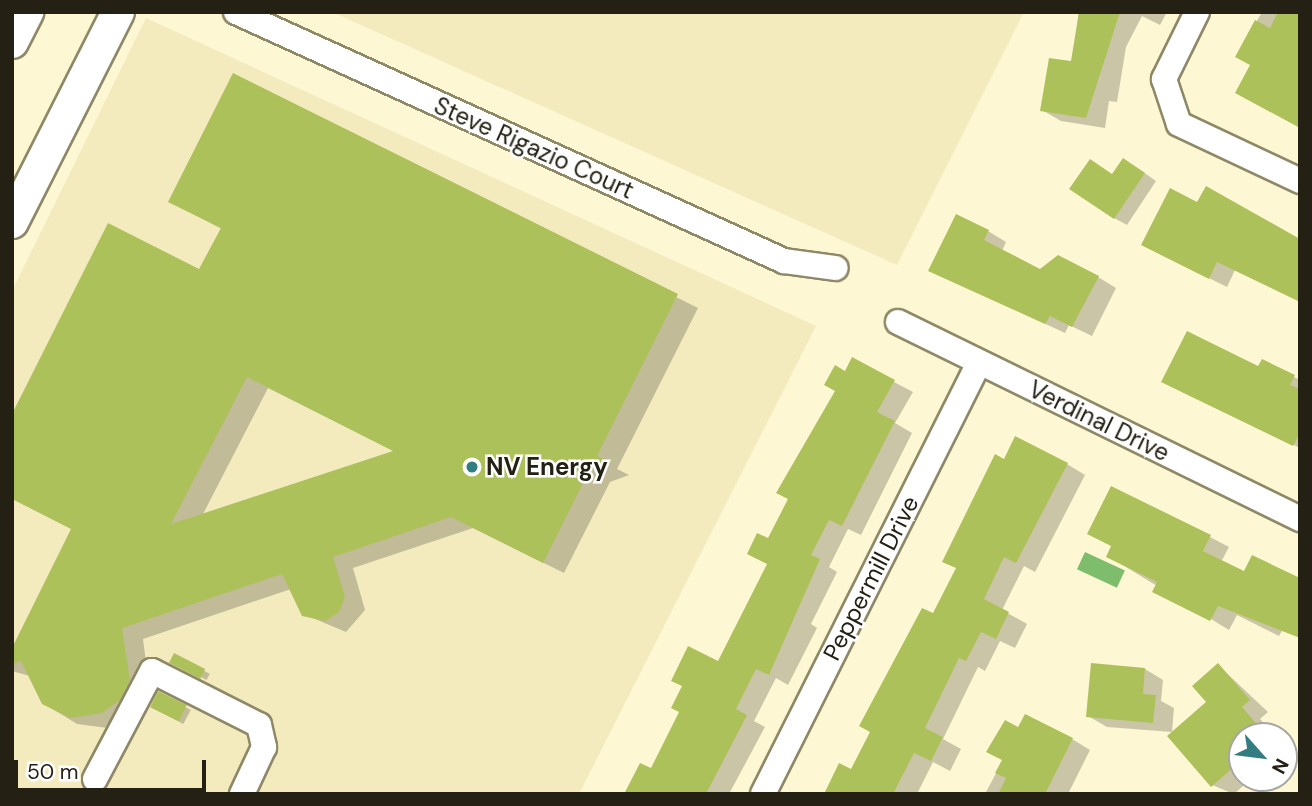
<!DOCTYPE html>
<style>
body{margin:0}
#map{position:relative;width:1312px;height:806px;overflow:hidden;background:#fef7d3;font-family:"DM Sans",sans-serif}
div>[style]{position:absolute}
[style*='--x']{left:calc(var(--x)*1px);top:calc(var(--y)*1px);width:calc(var(--w)*1px);rotate:calc(var(--a)*1deg)}
.built>*{inset:0;background:#f3eabe}
.water>*{inset:0;background:#7dbd6c;transform-origin:0 0}
.shadow>*{inset:0;background:#0003;transform-origin:0 0}
.building>*{inset:0;background:#adc15b;transform-origin:0 0}
.roads{filter:drop-shadow(2px 0 #8e8867) drop-shadow(-2px 0 #8e8867) drop-shadow(0 2px #8e8867) drop-shadow(0 -2px #8e8867)}
.minor>*{height:24px;margin:-12px;padding:0 12px;transform-origin:12px;border-radius:12px;background:#fff}
.major>*{height:32px;margin:-16px;padding:0 16px;transform-origin:16px;border-radius:16px;background:#fff}
.dots>*{width:19px;height:19px;translate:-50% -50%;box-sizing:border-box;border:4px solid #fff;border-radius:50%}
span{translate:-50% -50%;white-space:nowrap;text-align:center;line-height:1.15;-webkit-text-stroke:5px #fff;paint-order:stroke}
.street-label{font-size:24px;color:#242114}
.poi-label{font-size:24px;color:#242114;font-weight:700}
.left{translate:0 -50%;text-align:left}
.frame{position:absolute;inset:0;border:14px solid #242114;pointer-events:none}
.north{position:absolute;left:1228px;top:722px;width:70px;height:70px;box-sizing:border-box;background:#fff;border:2px solid #a7a6a1;border-radius:50%;rotate:118deg;font-size:19px;font-weight:700;line-height:28px;text-align:center;color:#242114}
.north::after{content:'';display:block;margin:auto;width:24px;height:32px;background:#337c81;clip-path:polygon(50% 0,100% 100%,50% 72%,0 100%)}
.scale{position:absolute;left:14px;top:760px;width:192px;height:32px;box-sizing:border-box;border:4px solid #242114;border-top:0;padding-left:9px;font-size:21px;line-height:24px;white-space:nowrap;color:#242114;-webkit-text-stroke:5px #fff;paint-order:stroke}
</style>
<div id="map">
<div class="built">
<i style="clip-path:polygon(332px 12px,1024px 12px,897px 265px)"></i>
<i style="clip-path:polygon(146px 18px,816px 326px,579px 794px,12px 794px,12px 291px)"></i>
</div>
<div class="water">
<i style="left:1085px;top:552px;width:44px;height:19px;rotate:25deg"></i>
</div>
<div class="shadow">
<i style="clip-path:polygon(1079px 12px,1167px 12px,1160px 25px,1142px 16px,1126px 47px,1117px 102px,1109px 101px,1105px 128px,1061px 121px,1042px 110px,1072px 63px)"></i>
<i style="clip-path:polygon(1262px 12px,1300px 12px,1252px 65px,1237px 56px)"></i>
<i style="clip-path:polygon(evenodd,233px 75px,698px 308px,617px 469px,629px 475px,610px 482px,564px 573px,473px 528px,353px 568px,365px 610px,346px 632px,303px 614px,291px 589px,143px 639px,150px 692px,108px 728px,77px 724px,43px 703px,30px 676px,12px 671px,12px 652px,222px 229px,170px 202px,233px 75px,268px 388px,396px 452px,202px 516px,268px 388px)"></i>
<i style="clip-path:polygon(1136px 167px,1156px 181px,1127px 225px,1114px 218px)"></i>
<i style="clip-path:polygon(1198px 205px,1235px 270px,1227px 287px,1160px 254px)"></i>
<i style="clip-path:polygon(988px 231px,1006px 242px,1002px 251px,1040px 271px,1098px 277px,1116px 288px,1092px 336px,1069px 325px,1065px 333px,930px 270px)"></i>
<i style="clip-path:polygon(1263px 361px,1300px 380px,1300px 448px,1182px 392px,1259px 369px)"></i>
<i style="clip-path:polygon(846px 373px,894px 382px,913px 392px,895px 423px,912px 433px,861px 535px,848px 529px,829px 567px,837px 572px,811px 624px,817px 628px,788px 685px,776px 678px,754px 721px,765px 727px,729px 794px,638px 794px,681px 712px,718px 663px,769px 564px,769px 541px)"></i>
<i style="clip-path:polygon(1004px 461px,1067px 464px,1085px 475px,1035px 572px,1024px 566px,1002px 610px,1027px 624px,1015px 648px,1000px 641px,985px 671px,978px 667px,943px 739px,961px 749px,950px 771px,933px 762px,917px 794px,825px 794px,852px 772px,957px 569px)"></i>
<i style="clip-path:polygon(1210px 537px,1229px 547px,1221px 562px,1245px 574px,1283px 629px,1279px 636px,1237px 615px,1229px 630px,1108px 556px)"></i>
<i style="left:175px;top:656px;width:39px;height:7px;rotate:27deg"></i>
<i style="clip-path:polygon(1218px 665px,1268px 712px,1260px 719px,1275px 736px,1242px 736px,1242px 778px,1252px 778px,1234px 794px,1212px 785px,1208px 703px)"></i>
<i style="clip-path:polygon(1145px 669px,1163px 680px,1161px 701px,1174px 708px,1172px 732px,1107px 727px,1088px 716px)"></i>
<i style="left:159px;top:693px;width:36px;height:16px;rotate:28deg"></i>
<i style="clip-path:polygon(1019px 730px,1072px 739px,1090px 750px,1068px 794px,985px 794px)"></i>
</div>
<div class="building">
<i style="clip-path:polygon(1079px 12px,1120px 12px,1086px 118px,1040px 111px,1049px 58px,1071px 61px)"></i>
<i style="clip-path:polygon(1278px 12px,1300px 12px,1300px 128px,1235px 93px,1250px 65px,1235px 57px,1255px 20px,1270px 28px)"></i>
<i style="clip-path:polygon(evenodd,233px 73px,678px 294px,597px 456px,612px 463px,589px 471px,543px 563px,451px 517px,333px 557px,345px 597px,339px 612px,325px 621px,302px 616px,282px 574px,122px 628px,130px 680px,120px 700px,102px 713px,70px 718px,42px 704px,21px 661px,12px 664px,12px 648px,71px 529px,12px 499px,12px 414px,108px 223px,199px 269px,221px 228px,168px 202px,233px 73px,247px 377px,393px 451px,171px 524px,247px 377px)"></i>
<i style="clip-path:polygon(1123px 158px,1145px 173px,1114px 219px,1069px 189px,1090px 159px,1112px 174px)"></i>
<i style="clip-path:polygon(1206px 186px,1300px 239px,1300px 302px,1217px 262px,1209px 279px,1141px 245px,1170px 188px,1197px 202px)"></i>
<i style="clip-path:polygon(956px 214px,989px 230px,984px 240px,1040px 269px,1058px 255px,1099px 276px,1072px 327px,1050px 316px,1045px 324px,928px 271px)"></i>
<i style="clip-path:polygon(1187px 331px,1258px 366px,1262px 359px,1295px 375px,1290px 385px,1300px 389px,1300px 433px,1293px 446px,1161px 382px)"></i>
<i style="clip-path:polygon(852px 357px,895px 380px,877px 412px,895px 421px,842px 526px,829px 520px,811px 555px,820px 559px,769px 675px,756px 669px,736px 709px,747px 715px,706px 794px,624px 794px,640px 763px,651px 768px,679px 712px,671px 708px,682px 686px,671px 681px,688px 646px,718px 661px,767px 564px,747px 554px,757px 533px,768px 538px,788px 499px,776px 493px,835px 391px,824px 385px,835px 365px,845px 371px)"></i>
<i style="clip-path:polygon(1015px 436px,1068px 463px,1016px 563px,1004px 557px,984px 599px,1009px 612px,996px 639px,981px 632px,966px 661px,959px 658px,925px 728px,943px 737px,931px 761px,914px 753px,893px 794px,824px 794px,839px 763px,851px 769px,870px 732px,859px 726px,922px 608px,933px 613px,956px 568px,942px 562px,995px 454px,1004px 459px)"></i>
<i style="clip-path:polygon(1111px 486px,1211px 535px,1203px 551px,1244px 571px,1252px 555px,1300px 578px,1300px 638px,1218px 606px,1210px 621px,1152px 592px,1157px 582px,1106px 557px,1111px 546px,1087px 534px)"></i>
<i style="left:174px;top:653px;width:35px;height:11px;rotate:27deg"></i>
<i style="clip-path:polygon(1091px 663px,1145px 668px,1143px 694px,1156px 695px,1153px 723px,1086px 717px)"></i>
<i style="clip-path:polygon(1218px 663px,1250px 700px,1242px 707px,1267px 736px,1242px 736px,1242px 760px,1211px 787px,1167px 736px,1206px 702px,1192px 686px)"></i>
<i style="left:158px;top:691px;width:32px;height:18px;rotate:26deg"></i>
<i style="clip-path:polygon(1025px 714px,1073px 738px,1045px 794px,998px 794px,1006px 778px,995px 773px,1002px 760px,986px 752px,1005px 720px,1018px 727px)"></i>
</div>
<div class="roads">
<div class="minor">
<i style="--x:236;--y:12;--w:602;--a:24.44"></i>
<i style="--x:784;--y:261;--w:52;--a:7.7"></i>
<i style="--x:1197;--y:12;--w:75;--a:116.2"></i>
<i style="--x:1164;--y:79;--w:47;--a:71.6"></i>
<i style="--x:1179;--y:124;--w:134;--a:25.2"></i>
<i style="--x:898;--y:322;--w:448;--a:26.1"></i>
<i style="--x:95;--y:779;--w:122;--a:-62.2"></i>
<i style="--x:152;--y:671;--w:120;--a:26.8"></i>
<i style="--x:259;--y:725;--w:23;--a:77"></i>
<i style="--x:264;--y:747;--w:52;--a:115.1"></i>
<i style="--x:763;--y:794;--w:482;--a:-63.4"></i>
</div>
<div class="major">
<i style="--x:12;--y:42;--w:34;--a:-63"></i>
<i style="--x:12;--y:222;--w:235;--a:-63.2"></i>
</div>
</div>
<div class="dots">
<i style="left:472px;top:467px;background:#337c81"></i>
</div>
<div class="street-label">
<span style="left:534px;top:148px;rotate:24deg">Steve Rigazio Court</span>
<span style="left:1099px;top:421px;rotate:26deg">Verdinal Drive</span>
<span style="left:871px;top:578px;rotate:-63deg">Peppermill Drive</span>
</div>
<div class="poi-label">
<span class="left" style="left:486px;top:467px">NV Energy</span>
</div>
<div class="frame"></div>
<div class="north">N</div>
<div class="scale">50 m</div>
</div>
